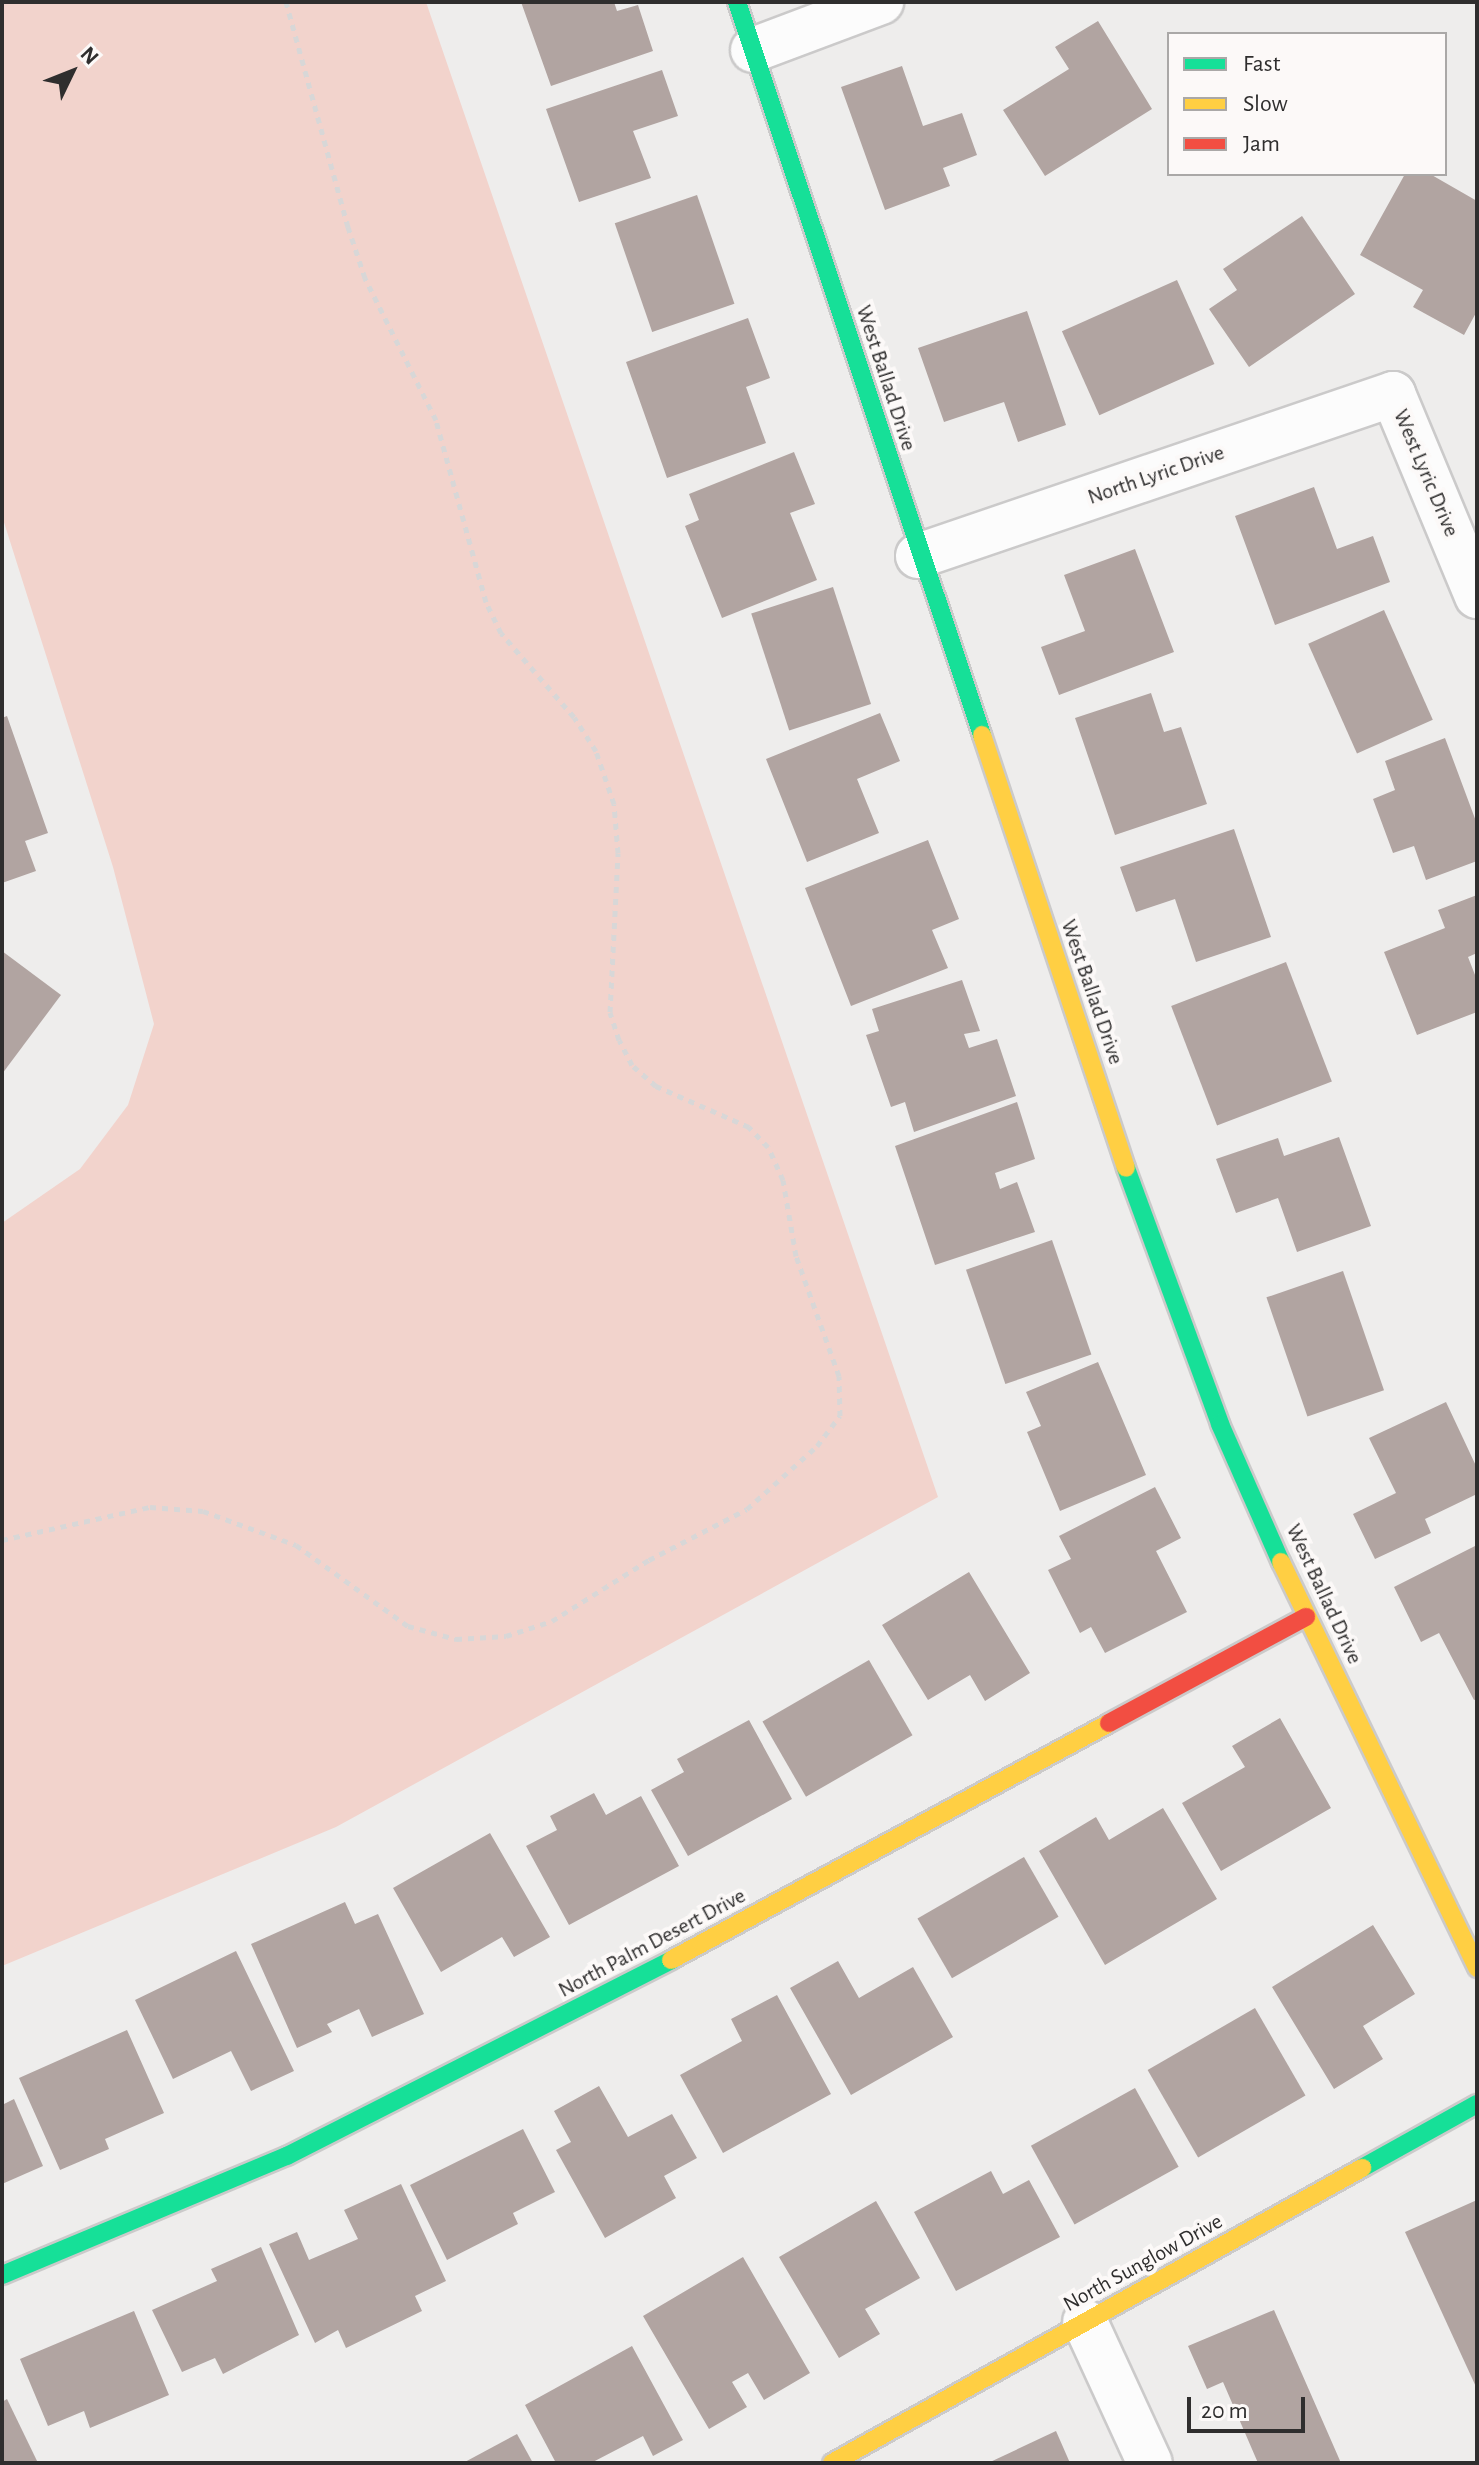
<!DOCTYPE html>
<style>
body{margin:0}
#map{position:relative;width:1479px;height:2465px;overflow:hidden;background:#eeedec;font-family:"Alegreya Sans",sans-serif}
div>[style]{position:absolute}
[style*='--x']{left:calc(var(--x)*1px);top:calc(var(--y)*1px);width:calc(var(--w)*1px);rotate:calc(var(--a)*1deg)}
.green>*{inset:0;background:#f2d3cc}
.building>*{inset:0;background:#b1a4a1;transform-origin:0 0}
.path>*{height:5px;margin-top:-2.5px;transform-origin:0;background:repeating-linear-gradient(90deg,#d8d7d7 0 6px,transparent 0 12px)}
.roads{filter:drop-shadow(2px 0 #cbcaca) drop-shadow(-2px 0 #cbcaca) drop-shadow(0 2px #cbcaca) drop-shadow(0 -2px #cbcaca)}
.street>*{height:44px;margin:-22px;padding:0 22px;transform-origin:22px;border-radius:22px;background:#fcfcfc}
.fast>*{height:18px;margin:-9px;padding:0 9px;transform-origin:9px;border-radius:9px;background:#16e098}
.slow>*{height:18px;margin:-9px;padding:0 9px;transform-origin:9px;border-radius:9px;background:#ffcf43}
.jam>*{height:18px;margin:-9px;padding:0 9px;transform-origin:9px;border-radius:9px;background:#f24e42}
span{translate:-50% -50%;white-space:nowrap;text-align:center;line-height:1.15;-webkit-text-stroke:8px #fcf9f8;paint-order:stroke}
.street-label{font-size:22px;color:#2f2e2e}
.frame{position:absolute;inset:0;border:4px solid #2f2e2e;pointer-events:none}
.legend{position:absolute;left:1167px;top:32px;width:280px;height:144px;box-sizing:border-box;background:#fcf9f8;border:2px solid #aaa8a7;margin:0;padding:10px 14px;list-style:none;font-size:24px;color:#2f2e2e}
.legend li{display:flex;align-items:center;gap:16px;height:40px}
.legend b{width:40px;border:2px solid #aaa8a7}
.north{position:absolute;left:32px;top:32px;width:80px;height:80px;-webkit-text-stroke:6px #fcf9f8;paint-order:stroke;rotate:47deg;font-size:22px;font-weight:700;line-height:32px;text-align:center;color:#2f2e2e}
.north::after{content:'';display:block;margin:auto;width:28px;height:36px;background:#2f2e2e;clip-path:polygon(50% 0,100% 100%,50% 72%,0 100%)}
.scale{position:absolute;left:1187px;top:2397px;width:118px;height:36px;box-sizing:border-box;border:4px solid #2f2e2e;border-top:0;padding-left:10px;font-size:24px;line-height:28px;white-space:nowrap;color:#2f2e2e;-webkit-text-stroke:6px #fcf9f8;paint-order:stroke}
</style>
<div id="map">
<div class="green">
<i style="clip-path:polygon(2px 2px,426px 2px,938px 1497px,336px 1827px,2px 1966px,2px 1223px,80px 1169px,128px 1105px,154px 1024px,113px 867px,2px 516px)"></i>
</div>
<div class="building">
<i style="clip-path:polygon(521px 2px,614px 2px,617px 11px,638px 5px,653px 51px,551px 86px)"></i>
<i style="clip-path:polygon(1098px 21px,1152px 109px,1045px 176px,1003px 110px,1069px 69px,1055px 47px)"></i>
<i style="clip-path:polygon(902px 66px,923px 126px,962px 113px,977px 155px,943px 168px,950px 186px,885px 210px,841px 87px)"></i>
<i style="clip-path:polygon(662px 70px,678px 116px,633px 131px,651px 178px,579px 202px,546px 109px)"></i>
<i style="clip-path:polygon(1405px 174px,1430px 174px,1477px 201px,1477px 311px,1464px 335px,1413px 307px,1423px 290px,1360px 255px)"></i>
<i style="left:697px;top:195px;width:115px;height:87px;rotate:71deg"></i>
<i style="clip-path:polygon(1302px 216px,1355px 294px,1249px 367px,1209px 309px,1237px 290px,1223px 269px)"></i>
<i style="left:1177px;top:280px;width:92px;height:126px;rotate:66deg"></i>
<i style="clip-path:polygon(1027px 311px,1066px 425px,1018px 442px,1004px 402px,944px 422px,918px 348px)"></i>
<i style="clip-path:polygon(748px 318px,770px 378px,746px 387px,766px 443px,667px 478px,626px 362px)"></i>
<i style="clip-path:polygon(794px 452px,815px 504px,790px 513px,817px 580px,722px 618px,685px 526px,699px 520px,689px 494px)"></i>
<i style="clip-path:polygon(1314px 487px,1337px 549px,1373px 536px,1390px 582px,1275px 625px,1235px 516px)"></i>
<i style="clip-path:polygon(1135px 549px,1174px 652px,1059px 695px,1041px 647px,1085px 631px,1064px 575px)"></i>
<i style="left:833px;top:587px;width:123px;height:86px;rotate:72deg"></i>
<i style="left:1384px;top:610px;width:120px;height:83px;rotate:66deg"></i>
<i style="clip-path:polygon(1151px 693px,1164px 732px,1181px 727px,1207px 804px,1115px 835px,1075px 718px)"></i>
<i style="clip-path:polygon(880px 713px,900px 761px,857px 779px,879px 833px,807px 862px,766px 759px)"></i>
<i style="clip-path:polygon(7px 716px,48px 833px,25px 841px,36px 871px,2px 883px,2px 718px)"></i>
<i style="clip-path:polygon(1445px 738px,1477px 824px,1477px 861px,1426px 880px,1414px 846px,1393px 853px,1373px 799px,1395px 790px,1385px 761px)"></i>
<i style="clip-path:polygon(1234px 829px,1271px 937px,1196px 962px,1175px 899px,1136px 912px,1120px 867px)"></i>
<i style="clip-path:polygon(928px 840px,959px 919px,932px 930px,948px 968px,851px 1006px,805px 888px)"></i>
<i style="clip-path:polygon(1477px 895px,1477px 953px,1468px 957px,1477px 980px,1477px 1012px,1417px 1035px,1384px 952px,1445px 928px,1438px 910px)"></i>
<i style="clip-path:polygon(2px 951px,61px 995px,2px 1074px)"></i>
<i style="left:1286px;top:962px;width:128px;height:123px;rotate:69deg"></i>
<i style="clip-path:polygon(962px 980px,980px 1031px,964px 1034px,969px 1048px,997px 1039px,1016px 1096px,914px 1132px,905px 1102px,891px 1107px,866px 1035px,879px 1031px,872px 1009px)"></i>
<i style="clip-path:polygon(1017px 1102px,1035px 1159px,995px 1173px,1000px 1189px,1017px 1182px,1035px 1232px,935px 1265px,895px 1146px)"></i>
<i style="clip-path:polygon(1339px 1137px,1371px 1226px,1297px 1252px,1278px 1198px,1236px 1213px,1216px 1159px,1278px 1138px,1284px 1156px)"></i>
<i style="left:1052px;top:1240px;width:121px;height:91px;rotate:71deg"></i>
<i style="left:1343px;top:1271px;width:126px;height:81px;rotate:71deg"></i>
<i style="clip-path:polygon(1098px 1362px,1146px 1475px,1060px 1511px,1027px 1432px,1041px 1426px,1026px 1392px)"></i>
<i style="clip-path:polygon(1446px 1402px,1477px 1468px,1477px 1494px,1425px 1519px,1431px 1533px,1375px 1559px,1353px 1514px,1396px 1493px,1369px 1438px)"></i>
<i style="clip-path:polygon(1155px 1487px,1181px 1538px,1156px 1551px,1187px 1612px,1105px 1653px,1091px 1627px,1080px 1633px,1048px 1570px,1071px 1559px,1059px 1536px)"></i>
<i style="clip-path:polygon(1477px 1545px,1477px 1699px,1474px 1700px,1439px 1633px,1421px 1642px,1394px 1587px)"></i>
<i style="clip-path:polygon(969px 1572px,1030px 1673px,985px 1701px,970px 1675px,928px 1700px,882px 1625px)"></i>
<i style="left:869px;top:1660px;width:87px;height:123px;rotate:60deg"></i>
<i style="clip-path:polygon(1280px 1718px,1331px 1808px,1221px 1871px,1182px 1803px,1245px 1767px,1232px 1746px)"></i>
<i style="clip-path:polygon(749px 1720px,792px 1799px,688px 1856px,651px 1790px,684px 1772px,677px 1759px)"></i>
<i style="clip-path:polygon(594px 1793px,606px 1815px,641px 1796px,679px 1866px,569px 1925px,526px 1846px,557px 1830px,550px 1816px)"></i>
<i style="clip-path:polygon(1163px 1808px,1217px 1899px,1105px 1965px,1039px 1851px,1096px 1817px,1109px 1840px)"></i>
<i style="clip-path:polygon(490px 1833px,550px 1937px,514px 1957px,502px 1937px,441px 1972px,393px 1888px)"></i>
<i style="left:1024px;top:1857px;width:69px;height:123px;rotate:60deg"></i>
<i style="clip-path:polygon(345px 1902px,355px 1924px,378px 1914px,424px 2014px,372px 2037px,359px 2009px,327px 2024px,332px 2032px,297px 2048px,251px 1944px)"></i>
<i style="clip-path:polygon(1373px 1925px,1415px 1994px,1363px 2026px,1383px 2059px,1334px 2089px,1272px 1987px)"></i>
<i style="clip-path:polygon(236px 1951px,294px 2071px,251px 2091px,231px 2051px,173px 2079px,135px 2000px)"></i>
<i style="clip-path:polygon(838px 1961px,859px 1998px,913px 1967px,953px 2037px,851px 2095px,790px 1988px)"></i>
<i style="clip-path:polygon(777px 1995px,831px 2094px,723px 2153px,680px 2075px,742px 2041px,731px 2019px)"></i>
<i style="left:1255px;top:2008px;width:101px;height:124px;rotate:60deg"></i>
<i style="clip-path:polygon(127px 2030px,164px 2113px,105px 2139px,109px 2149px,60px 2170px,19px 2078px)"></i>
<i style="clip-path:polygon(599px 2086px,628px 2137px,672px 2114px,697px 2158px,664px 2176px,676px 2198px,605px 2238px,556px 2150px,571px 2142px,554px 2111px)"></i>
<i style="left:1135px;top:2088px;width:90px;height:119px;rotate:61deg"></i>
<i style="clip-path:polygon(14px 2099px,43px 2166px,2px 2184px,2px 2105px)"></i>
<i style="clip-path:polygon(523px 2129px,555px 2192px,513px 2213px,518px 2224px,447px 2260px,410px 2185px)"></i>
<i style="clip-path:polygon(991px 2171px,1003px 2194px,1029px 2180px,1060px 2237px,956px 2291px,914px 2212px)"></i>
<i style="clip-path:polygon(401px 2184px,446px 2281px,415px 2296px,422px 2311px,346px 2348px,338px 2330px,315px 2343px,269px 2244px,297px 2232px,309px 2260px,358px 2239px,344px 2210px)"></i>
<i style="clip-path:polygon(1477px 2200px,1477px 2389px,1405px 2232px)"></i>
<i style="clip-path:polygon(876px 2201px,920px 2278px,865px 2309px,880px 2334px,839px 2358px,779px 2257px)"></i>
<i style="clip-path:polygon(261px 2247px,299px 2335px,223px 2374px,215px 2358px,182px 2372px,152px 2310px,217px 2281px,211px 2269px)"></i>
<i style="clip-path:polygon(743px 2257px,810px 2373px,764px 2400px,748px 2373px,732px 2382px,747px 2407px,709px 2429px,643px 2316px)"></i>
<i style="clip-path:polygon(1274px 2310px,1341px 2463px,1258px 2463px,1223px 2382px,1207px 2389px,1188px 2346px)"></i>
<i style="clip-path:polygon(134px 2311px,169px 2395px,90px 2428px,84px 2411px,48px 2426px,20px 2359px)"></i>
<i style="clip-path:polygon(632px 2346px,683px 2440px,653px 2456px,643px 2436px,591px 2463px,556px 2463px,525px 2405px)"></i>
<i style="clip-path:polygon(7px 2399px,38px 2463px,2px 2463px,2px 2402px)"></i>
<i style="clip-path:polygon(1056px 2431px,1070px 2463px,988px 2463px)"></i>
<i style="clip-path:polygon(517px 2434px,533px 2463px,463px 2463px)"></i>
</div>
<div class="path">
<i style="--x:2;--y:1540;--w:152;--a:-12.6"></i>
<i style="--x:150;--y:1507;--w:53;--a:4.3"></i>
<i style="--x:203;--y:1511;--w:99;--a:20.1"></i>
<i style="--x:296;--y:1545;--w:138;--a:35.9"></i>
<i style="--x:408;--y:1626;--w:50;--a:15.2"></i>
<i style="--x:456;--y:1639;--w:50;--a:-3.4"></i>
<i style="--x:506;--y:1636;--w:48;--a:-18.1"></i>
<i style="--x:552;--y:1621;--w:115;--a:-32.2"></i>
<i style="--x:649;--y:1560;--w:110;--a:-27.5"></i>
<i style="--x:747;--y:1509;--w:94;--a:-42"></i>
<i style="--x:817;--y:1446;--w:38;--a:-53"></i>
<i style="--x:840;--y:1416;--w:40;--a:-91.4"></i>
<i style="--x:839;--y:1376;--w:127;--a:-109.7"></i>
<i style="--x:796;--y:1256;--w:77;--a:-99.7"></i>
<i style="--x:783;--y:1180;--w:36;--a:-114"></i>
<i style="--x:768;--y:1147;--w:28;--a:-134"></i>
<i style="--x:749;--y:1127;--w:102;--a:-156.2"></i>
<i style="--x:656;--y:1086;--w:32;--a:-139"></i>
<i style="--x:632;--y:1065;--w:28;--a:-117"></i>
<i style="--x:619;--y:1040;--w:29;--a:-108"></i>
<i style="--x:610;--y:1012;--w:159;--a:-87.1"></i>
<i style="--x:618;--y:853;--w:49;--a:-94.7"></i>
<i style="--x:614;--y:804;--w:56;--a:-108.8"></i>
<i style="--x:596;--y:751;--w:40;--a:-122.9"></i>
<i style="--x:574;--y:717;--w:111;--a:-131"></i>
<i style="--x:501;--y:633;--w:34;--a:-116"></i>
<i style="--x:486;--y:602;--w:189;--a:-105.4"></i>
<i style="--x:436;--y:420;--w:159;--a:-116.6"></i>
<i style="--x:365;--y:278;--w:54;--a:-108.4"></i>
<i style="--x:348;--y:227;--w:233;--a:-105.4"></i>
</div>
<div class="roads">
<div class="street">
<i style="--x:753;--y:50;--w:137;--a:-20.6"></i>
<i style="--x:918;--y:556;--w:502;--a:-18.83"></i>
<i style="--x:1393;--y:394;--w:219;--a:67.4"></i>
<i style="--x:1085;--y:2322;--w:155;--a:65.3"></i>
</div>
<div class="fast">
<i style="--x:737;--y:2;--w:773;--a:71.52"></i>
<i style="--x:1126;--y:1168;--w:273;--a:69.8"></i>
<i style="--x:1220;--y:1424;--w:151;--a:66.2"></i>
<i style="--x:1362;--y:2168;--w:132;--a:-29.1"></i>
<i style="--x:2;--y:2275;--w:309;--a:-22.7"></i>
<i style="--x:287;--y:2156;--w:431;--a:-27"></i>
</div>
<div class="slow">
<i style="--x:982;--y:735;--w:456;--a:71.6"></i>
<i style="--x:1281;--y:1562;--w:451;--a:64.2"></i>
<i style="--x:671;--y:1960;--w:498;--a:-28.4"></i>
<i style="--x:832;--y:2463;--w:607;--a:-29.1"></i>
</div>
<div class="jam">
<i style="--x:1109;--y:1723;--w:224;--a:-28.3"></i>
</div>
</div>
<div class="street-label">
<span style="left:886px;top:378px;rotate:72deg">West Ballad Drive</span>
<span style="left:1426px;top:473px;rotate:67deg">West Lyric Drive</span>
<span style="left:1156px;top:475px;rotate:-19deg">North Lyric Drive</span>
<span style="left:1092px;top:992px;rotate:71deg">West Ballad Drive</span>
<span style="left:1324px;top:1594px;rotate:65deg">West Ballad Drive</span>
<span style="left:652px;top:1943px;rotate:-28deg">North Palm Desert Drive</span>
<span style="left:1143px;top:2263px;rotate:-29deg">North Sunglow Drive</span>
</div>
<div class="frame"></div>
<ul class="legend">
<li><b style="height:10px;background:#16e098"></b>Fast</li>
<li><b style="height:10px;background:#ffcf43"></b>Slow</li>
<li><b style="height:10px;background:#f24e42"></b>Jam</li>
</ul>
<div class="north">N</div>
<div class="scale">20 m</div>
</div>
